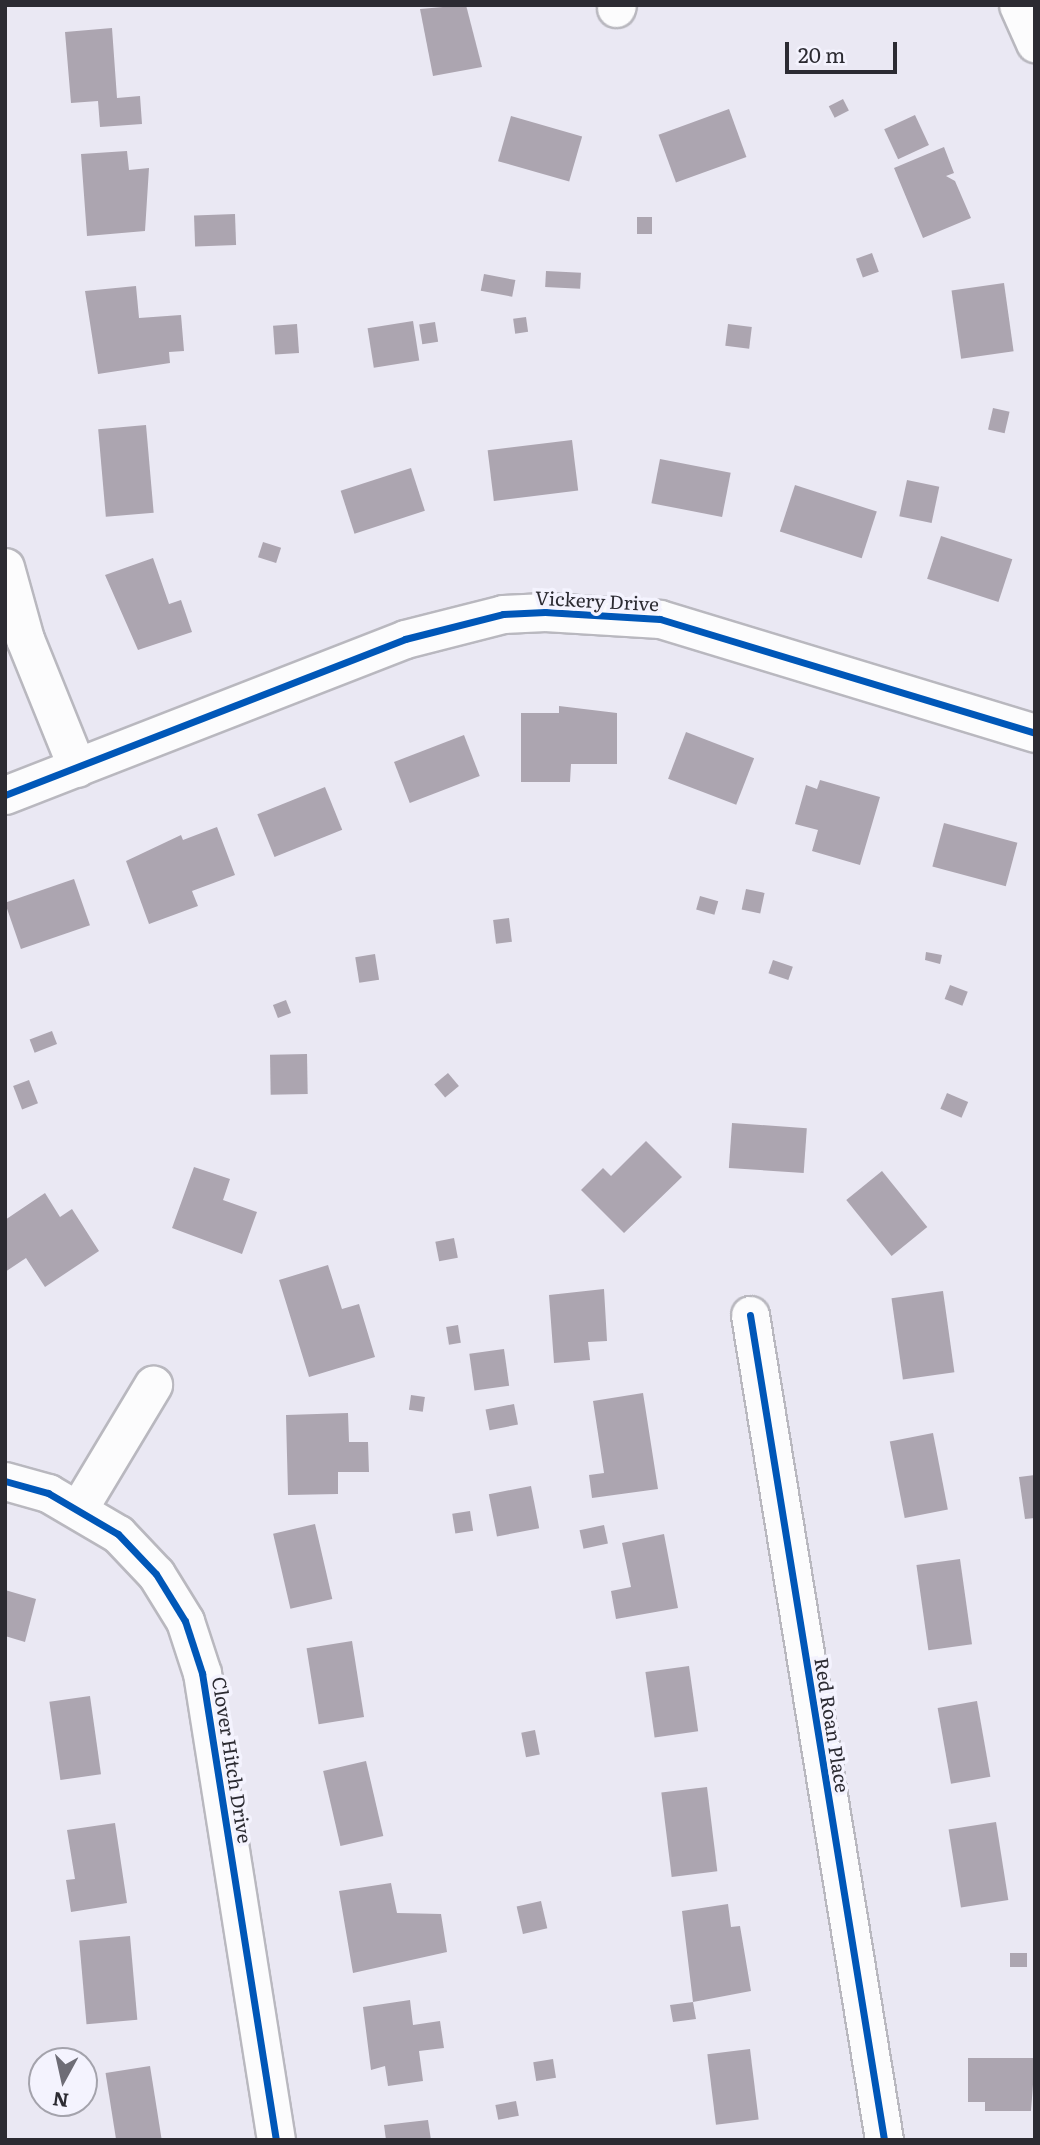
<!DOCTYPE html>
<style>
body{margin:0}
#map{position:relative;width:1040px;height:2145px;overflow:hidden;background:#eae8f3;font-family:Literata,serif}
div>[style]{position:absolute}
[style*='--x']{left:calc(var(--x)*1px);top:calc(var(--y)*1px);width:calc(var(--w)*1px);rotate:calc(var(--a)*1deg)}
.building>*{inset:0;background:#aca5b0;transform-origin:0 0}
.roads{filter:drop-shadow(2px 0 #b9b8bf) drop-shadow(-2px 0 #b9b8bf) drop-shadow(0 2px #b9b8bf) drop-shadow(0 -2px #b9b8bf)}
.street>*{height:37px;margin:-18.5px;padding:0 18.5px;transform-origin:18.5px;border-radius:18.5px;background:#fcfcfd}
.cycleway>*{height:7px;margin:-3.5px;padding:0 3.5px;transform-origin:3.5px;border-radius:3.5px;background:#0057b8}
span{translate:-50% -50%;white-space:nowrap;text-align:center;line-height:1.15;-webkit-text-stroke:7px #f4f3fe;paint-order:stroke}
.street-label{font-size:19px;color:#2c2b32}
.frame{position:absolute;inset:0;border:7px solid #2c2b32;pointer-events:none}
.north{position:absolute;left:28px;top:2047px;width:70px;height:70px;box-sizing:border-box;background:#f4f3fe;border:2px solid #a4a3ac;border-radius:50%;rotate:188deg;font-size:19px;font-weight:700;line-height:28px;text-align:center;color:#2c2b32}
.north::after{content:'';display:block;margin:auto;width:24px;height:32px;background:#6e6d76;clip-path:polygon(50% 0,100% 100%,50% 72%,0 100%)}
.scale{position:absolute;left:785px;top:42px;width:112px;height:32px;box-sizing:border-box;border:4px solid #2c2b32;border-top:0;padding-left:9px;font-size:21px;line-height:24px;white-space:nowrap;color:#2c2b32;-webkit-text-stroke:5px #f4f3fe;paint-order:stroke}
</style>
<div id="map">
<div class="building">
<i style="clip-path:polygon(466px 5px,482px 67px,433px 76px,420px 9px)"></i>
<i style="clip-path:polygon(112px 28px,117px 98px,140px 96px,142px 124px,100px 127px,98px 101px,71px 103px,65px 32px)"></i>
<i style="left:843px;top:99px;width:13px;height:16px;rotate:63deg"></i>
<i style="left:729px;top:109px;width:51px;height:75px;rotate:70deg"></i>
<i style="left:915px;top:115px;width:33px;height:34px;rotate:65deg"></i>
<i style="left:511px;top:116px;width:74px;height:47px;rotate:16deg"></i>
<i style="clip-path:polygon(944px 147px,954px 173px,946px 176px,955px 181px,971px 218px,923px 238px,894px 168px)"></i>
<i style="clip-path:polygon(127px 151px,129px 170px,149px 168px,145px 231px,87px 236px,81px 154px)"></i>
<i style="left:235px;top:214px;width:31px;height:41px;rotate:88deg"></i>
<i style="left:637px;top:217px;width:15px;height:17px"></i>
<i style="left:872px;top:253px;width:20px;height:17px;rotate:70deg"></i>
<i style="left:546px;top:271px;width:35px;height:16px;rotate:3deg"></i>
<i style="left:484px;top:274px;width:32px;height:17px;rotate:11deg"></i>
<i style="left:1004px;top:283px;width:69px;height:53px;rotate:82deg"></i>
<i style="clip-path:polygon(136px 286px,139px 318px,181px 315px,184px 351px,169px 352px,170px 363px,98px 374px,85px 291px)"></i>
<i style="left:526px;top:317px;width:15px;height:13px;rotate:82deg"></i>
<i style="left:413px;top:321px;width:40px;height:46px;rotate:81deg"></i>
<i style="left:435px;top:322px;width:20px;height:16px;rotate:81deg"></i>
<i style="left:297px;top:324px;width:29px;height:24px;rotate:86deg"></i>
<i style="left:728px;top:324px;width:24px;height:22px;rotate:7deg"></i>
<i style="left:993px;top:408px;width:17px;height:22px;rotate:13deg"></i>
<i style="left:146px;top:425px;width:88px;height:48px;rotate:85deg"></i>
<i style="left:572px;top:440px;width:51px;height:85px;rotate:83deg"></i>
<i style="left:660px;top:459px;width:72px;height:45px;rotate:11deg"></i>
<i style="left:411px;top:468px;width:45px;height:74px;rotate:72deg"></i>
<i style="left:907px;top:480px;width:33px;height:37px;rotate:12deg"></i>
<i style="left:795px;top:485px;width:86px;height:49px;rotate:18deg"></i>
<i style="left:941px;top:536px;width:75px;height:45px;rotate:18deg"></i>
<i style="left:263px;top:542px;width:19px;height:16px;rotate:18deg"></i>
<i style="clip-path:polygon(153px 558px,169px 604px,181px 600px,192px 632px,138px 650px,105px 575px)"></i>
<i style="clip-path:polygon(559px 706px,617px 713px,617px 764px,571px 764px,570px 782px,521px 782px,521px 713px,559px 713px)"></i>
<i style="left:686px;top:732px;width:73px;height:50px;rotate:21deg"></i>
<i style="left:464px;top:735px;width:44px;height:75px;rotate:69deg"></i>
<i style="clip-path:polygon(820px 780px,880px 797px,860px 865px,812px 851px,818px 830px,795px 824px,806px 785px,817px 789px)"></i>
<i style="left:325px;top:787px;width:46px;height:73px;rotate:68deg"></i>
<i style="left:944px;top:823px;width:76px;height:45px;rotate:15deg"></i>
<i style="clip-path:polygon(217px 827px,235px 875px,192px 891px,198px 906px,149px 924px,126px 861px,181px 835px,183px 840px)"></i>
<i style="left:74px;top:879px;width:49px;height:73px;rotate:71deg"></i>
<i style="left:746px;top:889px;width:19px;height:21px;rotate:12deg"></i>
<i style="left:700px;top:896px;width:19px;height:14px;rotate:16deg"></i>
<i style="left:509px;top:918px;width:24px;height:16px;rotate:83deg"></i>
<i style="clip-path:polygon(926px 952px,942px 955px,940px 964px,925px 960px)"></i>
<i style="left:375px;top:954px;width:26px;height:20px;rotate:81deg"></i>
<i style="left:773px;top:960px;width:21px;height:14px;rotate:19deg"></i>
<i style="left:950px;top:985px;width:19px;height:15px;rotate:21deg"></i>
<i style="left:286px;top:1000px;width:14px;height:14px;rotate:69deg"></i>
<i style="left:52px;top:1031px;width:14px;height:24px;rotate:69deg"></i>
<i style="left:307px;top:1054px;width:40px;height:37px;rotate:89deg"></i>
<i style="left:448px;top:1073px;width:17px;height:18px;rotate:50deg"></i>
<i style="left:29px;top:1080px;width:25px;height:17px;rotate:69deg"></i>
<i style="left:947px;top:1093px;width:23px;height:17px;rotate:23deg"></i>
<i style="left:732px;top:1123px;width:75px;height:45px;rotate:4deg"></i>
<i style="clip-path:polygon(646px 1141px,682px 1177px,624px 1233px,581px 1190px,603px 1168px,611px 1176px)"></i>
<i style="clip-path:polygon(194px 1167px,230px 1179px,223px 1200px,257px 1212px,242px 1254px,172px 1228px)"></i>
<i style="left:882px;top:1171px;width:72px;height:46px;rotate:51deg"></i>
<i style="clip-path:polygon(45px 1193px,60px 1217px,72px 1209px,99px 1251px,45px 1287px,26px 1258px,5px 1272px,5px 1220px)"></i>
<i style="left:454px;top:1238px;width:20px;height:19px;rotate:79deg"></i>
<i style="clip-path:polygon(328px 1265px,342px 1309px,359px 1304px,375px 1357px,309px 1377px,279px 1280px)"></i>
<i style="clip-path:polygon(604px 1289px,607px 1341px,588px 1342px,590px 1360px,554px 1363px,549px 1295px)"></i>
<i style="left:943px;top:1291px;width:82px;height:52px;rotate:82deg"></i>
<i style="left:458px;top:1325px;width:18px;height:12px;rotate:81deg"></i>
<i style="left:504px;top:1349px;width:37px;height:35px;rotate:82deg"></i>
<i style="clip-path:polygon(643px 1393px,658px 1489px,592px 1498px,589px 1475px,604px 1473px,593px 1401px)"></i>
<i style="left:411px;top:1395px;width:14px;height:15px;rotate:8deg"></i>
<i style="left:514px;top:1404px;width:21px;height:29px;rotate:79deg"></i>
<i style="clip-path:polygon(348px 1413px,349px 1442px,368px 1442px,369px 1472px,338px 1472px,338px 1494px,288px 1495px,286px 1415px)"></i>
<i style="left:933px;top:1433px;width:78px;height:44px;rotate:79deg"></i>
<i style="clip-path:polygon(1035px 1475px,1035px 1518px,1025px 1519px,1019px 1477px)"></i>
<i style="left:531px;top:1486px;width:43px;height:43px;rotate:79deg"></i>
<i style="left:470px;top:1511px;width:20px;height:18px;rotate:81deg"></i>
<i style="left:315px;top:1524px;width:77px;height:43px;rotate:77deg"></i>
<i style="left:604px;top:1525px;width:19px;height:25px;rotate:78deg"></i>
<i style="clip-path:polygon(664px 1534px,678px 1608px,616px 1619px,611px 1591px,631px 1587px,622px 1543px)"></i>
<i style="left:960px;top:1559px;width:86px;height:44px;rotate:82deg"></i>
<i style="clip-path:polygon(5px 1590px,36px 1599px,25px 1642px,5px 1636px)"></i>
<i style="left:352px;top:1641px;width:77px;height:46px;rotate:81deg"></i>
<i style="left:689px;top:1666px;width:66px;height:44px;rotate:82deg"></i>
<i style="left:90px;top:1696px;width:79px;height:41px;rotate:82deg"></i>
<i style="left:977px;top:1701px;width:77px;height:40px;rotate:80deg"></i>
<i style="left:535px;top:1730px;width:25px;height:14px;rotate:79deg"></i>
<i style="left:366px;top:1761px;width:77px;height:44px;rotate:77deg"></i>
<i style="left:707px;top:1787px;width:85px;height:46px;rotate:83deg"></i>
<i style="left:996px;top:1822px;width:79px;height:48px;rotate:81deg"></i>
<i style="clip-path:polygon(115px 1823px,127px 1903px,71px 1912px,66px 1880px,75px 1879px,67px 1830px)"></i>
<i style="clip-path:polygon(391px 1883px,397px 1913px,441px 1914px,447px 1952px,353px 1973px,339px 1891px)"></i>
<i style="left:541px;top:1901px;width:28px;height:25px;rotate:77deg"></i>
<i style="clip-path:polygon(728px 1904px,731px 1927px,740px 1926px,751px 1991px,693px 2002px,696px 2019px,673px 2022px,670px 2005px,693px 2002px,682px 1911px)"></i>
<i style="left:130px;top:1936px;width:84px;height:51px;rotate:85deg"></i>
<i style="left:1010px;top:1953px;width:17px;height:14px"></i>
<i style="clip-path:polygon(410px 2000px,413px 2025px,440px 2021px,444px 2048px,419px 2051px,423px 2081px,388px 2086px,385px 2066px,371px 2070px,363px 2007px)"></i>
<i style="left:750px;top:2049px;width:71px;height:43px;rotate:83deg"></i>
<i style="clip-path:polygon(968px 2058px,1035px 2058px,1031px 2111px,985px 2111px,985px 2102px,968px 2102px)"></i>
<i style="left:553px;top:2059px;width:19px;height:20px;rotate:81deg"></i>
<i style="left:150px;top:2066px;width:74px;height:45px;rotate:81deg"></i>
<i style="left:516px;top:2101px;width:15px;height:21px;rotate:79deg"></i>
<i style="clip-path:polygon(428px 2120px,431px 2140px,386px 2140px,384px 2125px)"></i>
</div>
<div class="roads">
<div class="street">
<i style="--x:1018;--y:5;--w:42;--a:65.9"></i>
<i style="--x:616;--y:8;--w:3;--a:-72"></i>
<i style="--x:5;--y:567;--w:75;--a:74.5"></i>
<i style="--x:25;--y:639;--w:139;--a:68"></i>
<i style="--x:5;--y:795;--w:429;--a:-21.3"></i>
<i style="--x:405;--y:639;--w:101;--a:-14.3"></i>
<i style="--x:503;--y:614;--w:42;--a:-2.7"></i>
<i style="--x:545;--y:612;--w:115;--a:3.5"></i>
<i style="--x:660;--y:619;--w:392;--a:16.9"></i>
<i style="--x:750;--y:1315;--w:836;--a:80.77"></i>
<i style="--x:5;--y:1481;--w:45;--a:15.6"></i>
<i style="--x:48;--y:1493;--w:81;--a:30.4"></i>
<i style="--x:118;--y:1534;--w:55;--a:46.5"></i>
<i style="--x:156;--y:1574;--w:55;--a:58.3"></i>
<i style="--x:185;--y:1621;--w:55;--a:71.9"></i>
<i style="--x:202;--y:1673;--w:473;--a:81"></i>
<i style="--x:79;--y:1508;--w:144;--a:-59"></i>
</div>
</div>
<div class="cycleway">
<i style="--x:5;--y:795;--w:429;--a:-21.3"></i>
<i style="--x:405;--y:639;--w:101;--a:-14.3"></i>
<i style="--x:503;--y:614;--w:42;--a:-2.7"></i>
<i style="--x:545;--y:612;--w:115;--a:3.5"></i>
<i style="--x:660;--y:619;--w:392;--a:16.9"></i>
<i style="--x:750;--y:1315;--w:836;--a:80.77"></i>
<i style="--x:5;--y:1481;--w:45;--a:15.6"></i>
<i style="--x:48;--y:1493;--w:81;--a:30.4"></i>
<i style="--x:118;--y:1534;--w:55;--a:46.5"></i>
<i style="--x:156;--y:1574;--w:55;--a:58.3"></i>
<i style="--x:185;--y:1621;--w:55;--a:71.9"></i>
<i style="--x:202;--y:1673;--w:473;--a:81"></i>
</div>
<div class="street-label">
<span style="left:597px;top:601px;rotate:3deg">Vickery Drive</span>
<span style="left:832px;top:1725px;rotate:81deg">Red Roan Place</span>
<span style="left:232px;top:1760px;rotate:81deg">Clover Hitch Drive</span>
</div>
<div class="frame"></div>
<div class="north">N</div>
<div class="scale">20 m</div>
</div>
